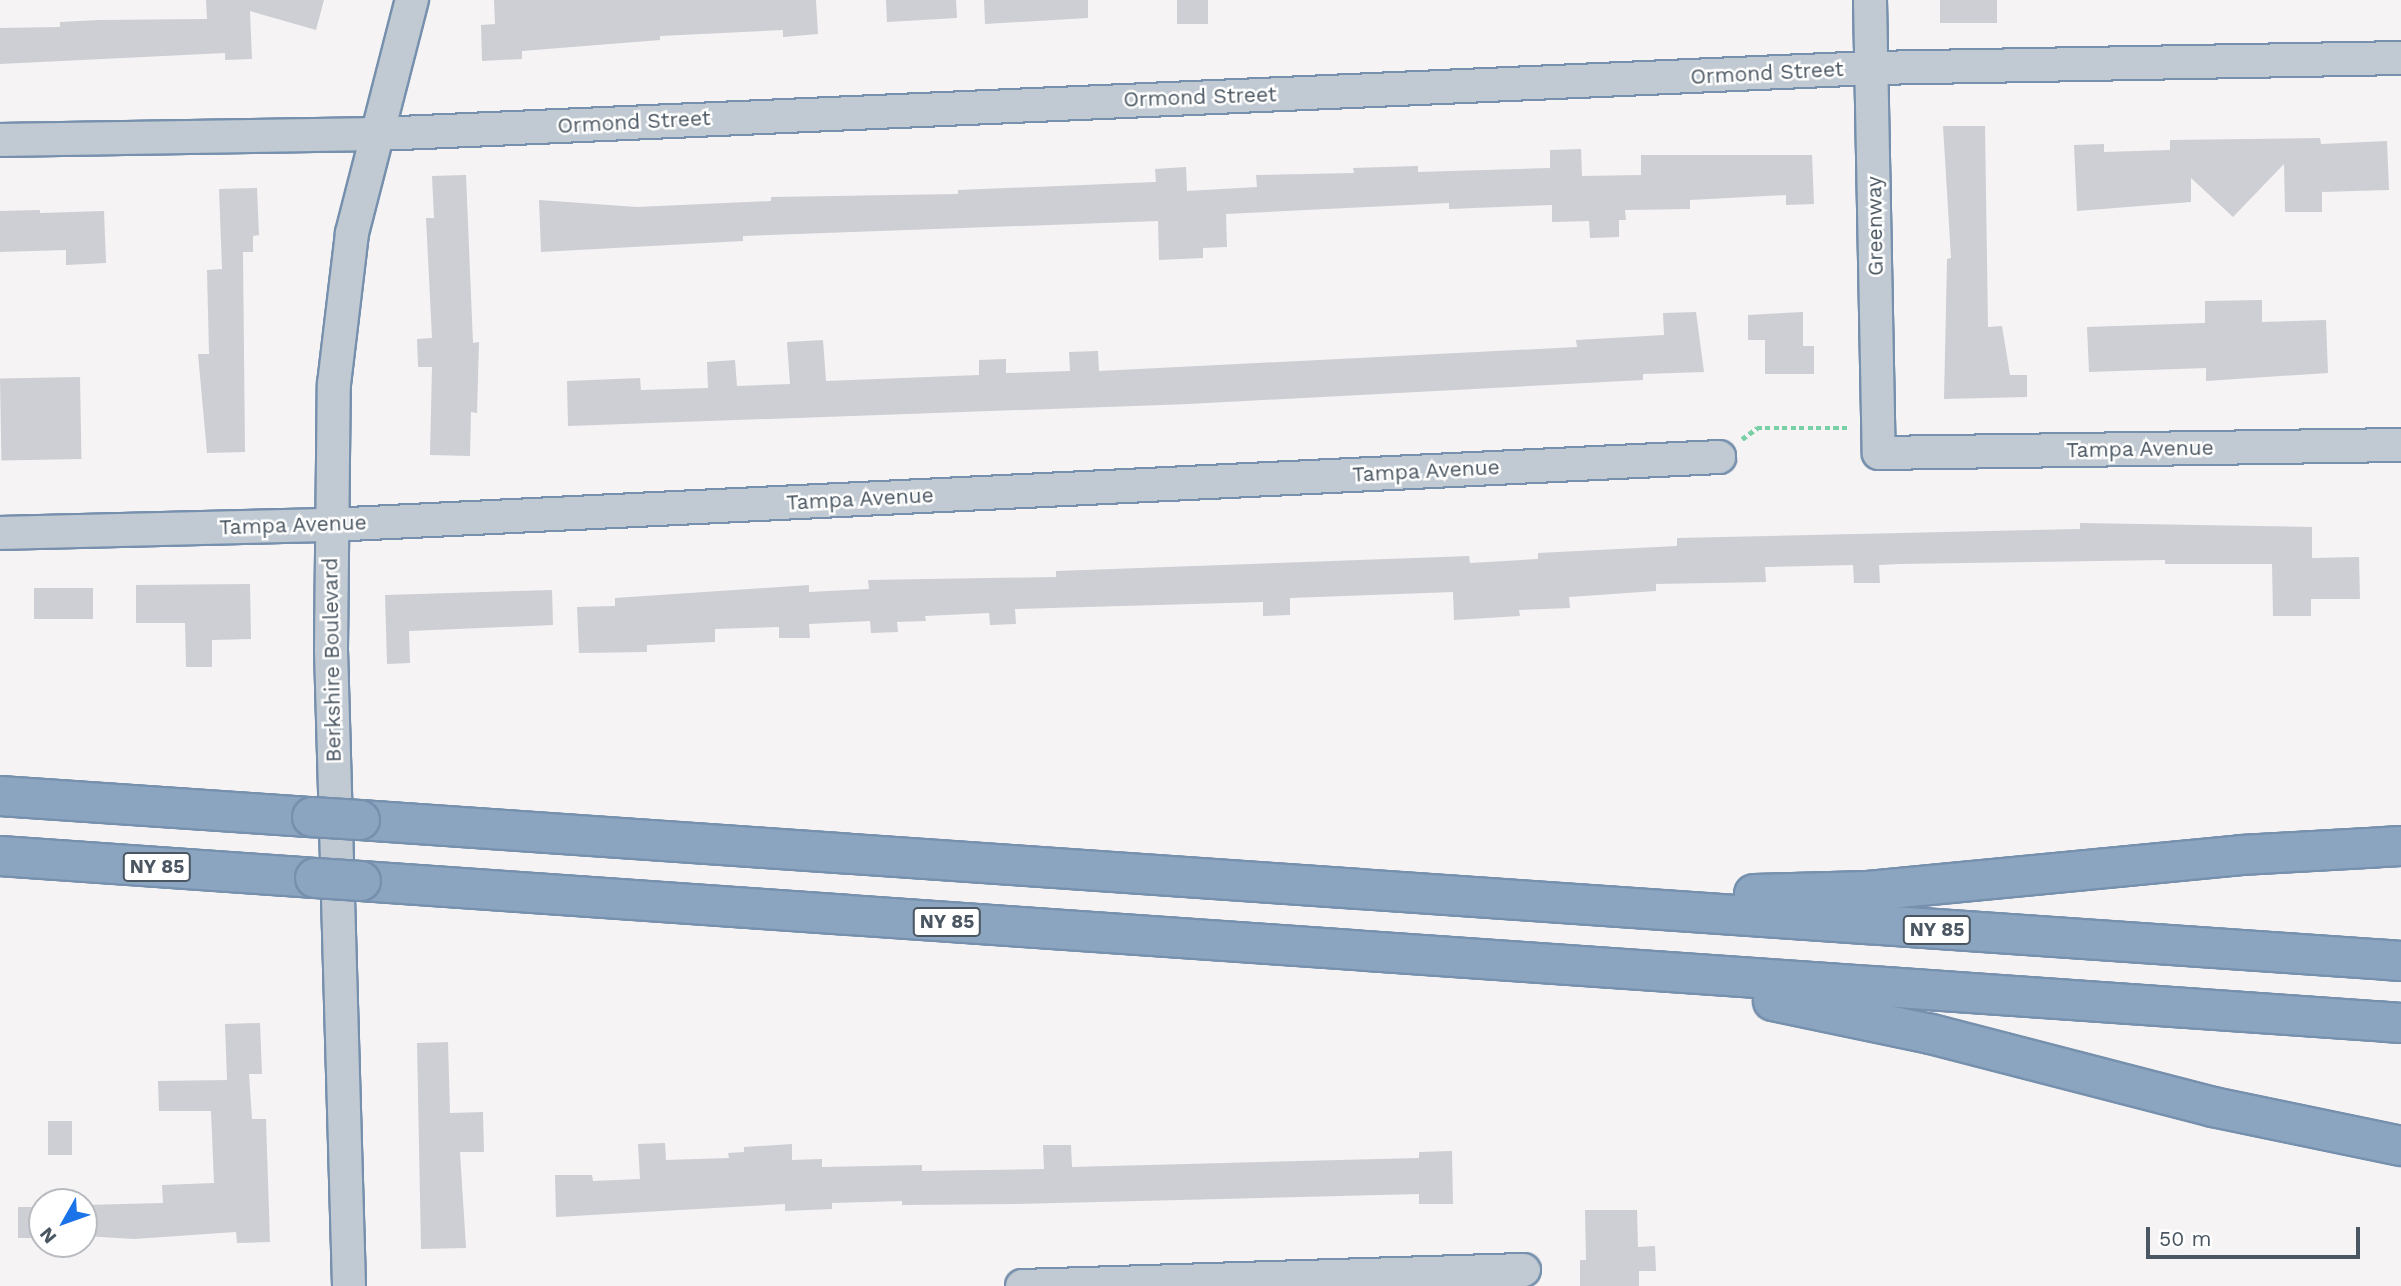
<!DOCTYPE html>
<style>
body{margin:0}
#map{position:relative;width:2401px;height:1286px;overflow:hidden;background:#f5f3f3;font-family:"Work Sans",sans-serif}
div>[style]{position:absolute}
[style*='--x']{left:calc(var(--x)*1px);top:calc(var(--y)*1px);width:calc(var(--w)*1px);rotate:calc(var(--a)*1deg)}
.building>*{inset:0;background:#cdcfd5;transform-origin:0 0}
.path>*{height:4.5px;margin-top:-2.25px;transform-origin:0;background:repeating-linear-gradient(90deg,#7ad0a6 0 5px,transparent 0 8.5px)}
.roads{filter:drop-shadow(2px 0 #7690ad) drop-shadow(-2px 0 #7690ad) drop-shadow(0 2px #7690ad) drop-shadow(0 -2px #7690ad)}
.minor>*{height:32px;margin:-16px;padding:0 16px;transform-origin:16px;border-radius:16px;background:#c1cad2}
.motorway>*{height:38px;margin:-19px;padding:0 19px;transform-origin:19px;border-radius:19px;background:#8ba5c1}
.bridges{filter:drop-shadow(2px 0 #7690ad) drop-shadow(-2px 0 #7690ad) drop-shadow(0 2px #7690ad) drop-shadow(0 -2px #7690ad)}
.motorway-bridge>*{height:38px;margin:-19px;padding:0 19px;transform-origin:19px;border-radius:19px;background:#8ba5c1}
span{translate:-50% -50%;white-space:nowrap;text-align:center;line-height:1.15;-webkit-text-stroke:5px #fff;paint-order:stroke}
.shield-label span{padding:2px 5px;background:#fff;border:2px solid;border-radius:5px;-webkit-text-stroke-width:0}
.shield-label{font-size:19px;color:#4a5661;font-weight:700}
.street-label{font-size:21px;color:#4a5661}
.north{position:absolute;left:28px;top:1188px;width:70px;height:70px;box-sizing:border-box;background:#fff;border:2px solid #b7bbc0;border-radius:50%;rotate:230deg;font-size:19px;font-weight:700;line-height:28px;text-align:center;color:#4a5661}
.north::after{content:'';display:block;margin:auto;width:24px;height:32px;background:#1a73e8;clip-path:polygon(50% 0,100% 100%,50% 72%,0 100%)}
.scale{position:absolute;left:2146px;top:1227px;width:214px;height:32px;box-sizing:border-box;border:4px solid #4a5661;border-top:0;padding-left:9px;font-size:21px;line-height:24px;white-space:nowrap;color:#4a5661;-webkit-text-stroke:5px #fff;paint-order:stroke}
</style>
<div id="map">
<div class="building">
<i style="clip-path:polygon(206px 0,324px 0,316px 30px,250px 11px,252px 59px,225px 60px,225px 53px,0 64px,0 28px,60px 27px,60px 22px,99px 20px,207px 19px)"></i>
<i style="clip-path:polygon(494px 0,816px 0,818px 34px,783px 37px,783px 30px,660px 36px,660px 40px,522px 51px,522px 59px,482px 61px,481px 25px,495px 24px)"></i>
<i style="clip-path:polygon(886px 0,956px 0,957px 18px,887px 22px)"></i>
<i style="clip-path:polygon(984px 0,1088px 0,1088px 18px,985px 24px)"></i>
<i style="left:1177px;top:0;width:31px;height:24px"></i>
<i style="left:1940px;top:0;width:57px;height:23px"></i>
<i style="clip-path:polygon(1943px 126px,1985px 126px,1988px 327px,2002px 326px,2010px 375px,2027px 375px,2027px 397px,1944px 399px,1947px 259px,1951px 258px)"></i>
<i style="clip-path:polygon(2320px 138px,2321px 144px,2387px 141px,2389px 190px,2322px 192px,2322px 212px,2285px 212px,2284px 164px,2233px 217px,2191px 178px,2191px 202px,2077px 211px,2074px 145px,2104px 144px,2104px 152px,2170px 150px,2170px 140px)"></i>
<i style="clip-path:polygon(1581px 149px,1582px 176px,1641px 175px,1641px 155px,1812px 155px,1814px 204px,1786px 205px,1786px 195px,1690px 200px,1690px 209px,1625px 210px,1626px 220px,1619px 220px,1619px 237px,1590px 238px,1589px 221px,1552px 222px,1552px 205px,1449px 209px,1449px 203px,1226px 214px,1227px 247px,1203px 248px,1203px 258px,1159px 260px,1158px 221px,743px 236px,743px 241px,541px 252px,539px 200px,637px 207px,771px 201px,771px 197px,958px 194px,958px 190px,1156px 182px,1155px 169px,1186px 167px,1187px 191px,1257px 187px,1256px 175px,1354px 173px,1353px 168px,1418px 166px,1418px 172px,1550px 168px,1550px 150px)"></i>
<i style="clip-path:polygon(466px 175px,473px 343px,479px 342px,477px 413px,471px 412px,470px 456px,430px 455px,432px 367px,418px 367px,417px 339px,432px 338px,426px 218px,434px 218px,432px 176px)"></i>
<i style="clip-path:polygon(257px 188px,259px 235px,253px 236px,253px 252px,243px 252px,245px 452px,207px 453px,198px 354px,209px 354px,207px 270px,222px 269px,219px 189px)"></i>
<i style="clip-path:polygon(40px 210px,40px 213px,104px 211px,106px 263px,66px 265px,66px 250px,0 252px,0 211px)"></i>
<i style="clip-path:polygon(2262px 300px,2262px 322px,2326px 320px,2328px 373px,2206px 381px,2206px 368px,2089px 372px,2087px 327px,2205px 323px,2205px 301px)"></i>
<i style="clip-path:polygon(1696px 312px,1704px 372px,1643px 374px,1643px 380px,1189px 404px,568px 426px,567px 381px,640px 378px,641px 390px,708px 388px,707px 362px,735px 360px,737px 386px,790px 384px,787px 342px,823px 340px,826px 381px,979px 375px,979px 360px,1006px 359px,1006px 373px,1070px 371px,1069px 352px,1098px 351px,1099px 371px,1577px 347px,1576px 340px,1664px 335px,1663px 313px)"></i>
<i style="clip-path:polygon(1803px 312px,1803px 346px,1814px 346px,1814px 374px,1765px 374px,1765px 340px,1748px 340px,1748px 315px)"></i>
<i style="left:80px;top:377px;width:82px;height:80px;rotate:89deg"></i>
<i style="clip-path:polygon(2080px 523px,2312px 527px,2312px 558px,2359px 557px,2360px 599px,2311px 599px,2311px 616px,2273px 616px,2272px 564px,2165px 564px,2165px 560px,1899px 564px,1879px 565px,1880px 583px,1854px 583px,1853px 565px,1765px 567px,1766px 582px,1656px 584px,1656px 591px,1569px 597px,1570px 608px,1519px 610px,1520px 616px,1454px 620px,1453px 592px,1290px 598px,1290px 615px,1263px 616px,1263px 602px,1015px 609px,1016px 624px,990px 625px,989px 613px,925px 616px,926px 621px,897px 622px,898px 632px,871px 633px,870px 621px,809px 624px,810px 638px,779px 638px,779px 627px,715px 629px,715px 642px,647px 645px,647px 652px,579px 653px,577px 607px,615px 606px,615px 598px,809px 585px,809px 592px,869px 589px,868px 580px,1056px 577px,1056px 571px,1469px 556px,1470px 563px,1538px 559px,1538px 553px,1677px 546px,1677px 538px,2080px 529px)"></i>
<i style="clip-path:polygon(250px 584px,251px 639px,212px 640px,212px 667px,186px 667px,185px 623px,136px 623px,136px 585px)"></i>
<i style="left:34px;top:588px;width:59px;height:31px"></i>
<i style="clip-path:polygon(552px 590px,553px 625px,409px 631px,410px 663px,387px 664px,385px 595px)"></i>
<i style="clip-path:polygon(260px 1023px,262px 1074px,249px 1074px,252px 1119px,266px 1119px,270px 1242px,237px 1243px,236px 1232px,134px 1239px,84px 1236px,84px 1205px,163px 1203px,162px 1185px,214px 1183px,211px 1111px,159px 1111px,158px 1081px,227px 1080px,225px 1024px)"></i>
<i style="clip-path:polygon(448px 1042px,450px 1113px,483px 1112px,484px 1152px,460px 1152px,466px 1248px,421px 1249px,417px 1043px)"></i>
<i style="left:48px;top:1121px;width:24px;height:34px"></i>
<i style="clip-path:polygon(665px 1143px,666px 1160px,729px 1158px,728px 1153px,744px 1152px,744px 1147px,792px 1144px,792px 1160px,822px 1159px,822px 1167px,922px 1165px,922px 1171px,1044px 1169px,1043px 1145px,1071px 1145px,1072px 1167px,1419px 1158px,1419px 1152px,1452px 1151px,1453px 1204px,1419px 1204px,1419px 1194px,1015px 1204px,902px 1205px,902px 1201px,832px 1203px,832px 1209px,785px 1211px,785px 1204px,556px 1217px,555px 1175px,592px 1175px,593px 1181px,640px 1179px,638px 1144px)"></i>
<i style="left:42px;top:1207px;width:31px;height:24px;rotate:90deg"></i>
<i style="clip-path:polygon(1585px 1210px,1637px 1210px,1638px 1247px,1655px 1246px,1656px 1271px,1639px 1271px,1639px 1286px,1580px 1286px,1580px 1260px,1586px 1260px)"></i>
</div>
<div class="path">
<i style="--x:1742;--y:439;--w:19;--a:-36"></i>
<i style="--x:1757;--y:428;--w:92;--a:0"></i>
</div>
<div class="roads">
<div class="minor">
<i style="--x:1870;--y:0;--w:453;--a:88.9"></i>
<i style="--x:1879;--y:453;--w:522;--a:-0.88"></i>
<i style="--x:0;--y:140;--w:378;--a:-0.9"></i>
<i style="--x:378;--y:134;--w:1495;--a:-2.53"></i>
<i style="--x:1872;--y:68;--w:529;--a:-1.08"></i>
<i style="--x:0;--y:533;--w:329;--a:-1.4"></i>
<i style="--x:329;--y:525;--w:1392;--a:-2.8"></i>
<i style="--x:349;--y:1286;--w:636;--a:-91.62"></i>
<i style="--x:331;--y:650;--w:266;--a:-89.4"></i>
<i style="--x:334;--y:384;--w:152;--a:-83.2"></i>
<i style="--x:352;--y:233;--w:241;--a:-75.6"></i>
<i style="--x:1022;--y:1286;--w:502;--a:-1.83"></i>
</div>
<div class="motorway">
<i style="--x:0;--y:796;--w:313;--a:3.9"></i>
<i style="--x:360;--y:820;--w:2046;--a:3.95"></i>
<i style="--x:0;--y:856;--w:316;--a:4"></i>
<i style="--x:361;--y:881;--w:2045;--a:3.98"></i>
<i style="--x:1754;--y:894;--w:114;--a:-1.5"></i>
<i style="--x:1868;--y:891;--w:375;--a:-5.5"></i>
<i style="--x:2241;--y:855;--w:160;--a:-3.2"></i>
<i style="--x:1773;--y:1001;--w:161;--a:11.8"></i>
<i style="--x:1931;--y:1034;--w:291;--a:14.5"></i>
<i style="--x:2213;--y:1107;--w:192;--a:11.7"></i>
</div>
</div>
<div class="bridges">
<div class="motorway-bridge">
<i style="--x:312;--y:817;--w:48;--a:3.6"></i>
<i style="--x:315;--y:878;--w:46;--a:3.7"></i>
</div>
</div>
<div class="shield-label">
<span style="left:157px;top:867px">NY 85</span>
<span style="left:947px;top:922px">NY 85</span>
<span style="left:1937px;top:930px">NY 85</span>
</div>
<div class="street-label">
<span style="left:1767px;top:73px;rotate:-3deg">Ormond Street</span>
<span style="left:1200px;top:97px;rotate:-2deg">Ormond Street</span>
<span style="left:634px;top:122px;rotate:-3deg">Ormond Street</span>
<span style="left:1875px;top:226px;rotate:-91deg">Greenway</span>
<span style="left:2140px;top:449px;rotate:-1deg">Tampa Avenue</span>
<span style="left:1426px;top:471px;rotate:-3deg">Tampa Avenue</span>
<span style="left:860px;top:499px;rotate:-3deg">Tampa Avenue</span>
<span style="left:293px;top:525px;rotate:-2deg">Tampa Avenue</span>
<span style="left:332px;top:660px;rotate:-91deg">Berkshire Boulevard</span>
</div>
<div class="north">N</div>
<div class="scale">50 m</div>
</div>
